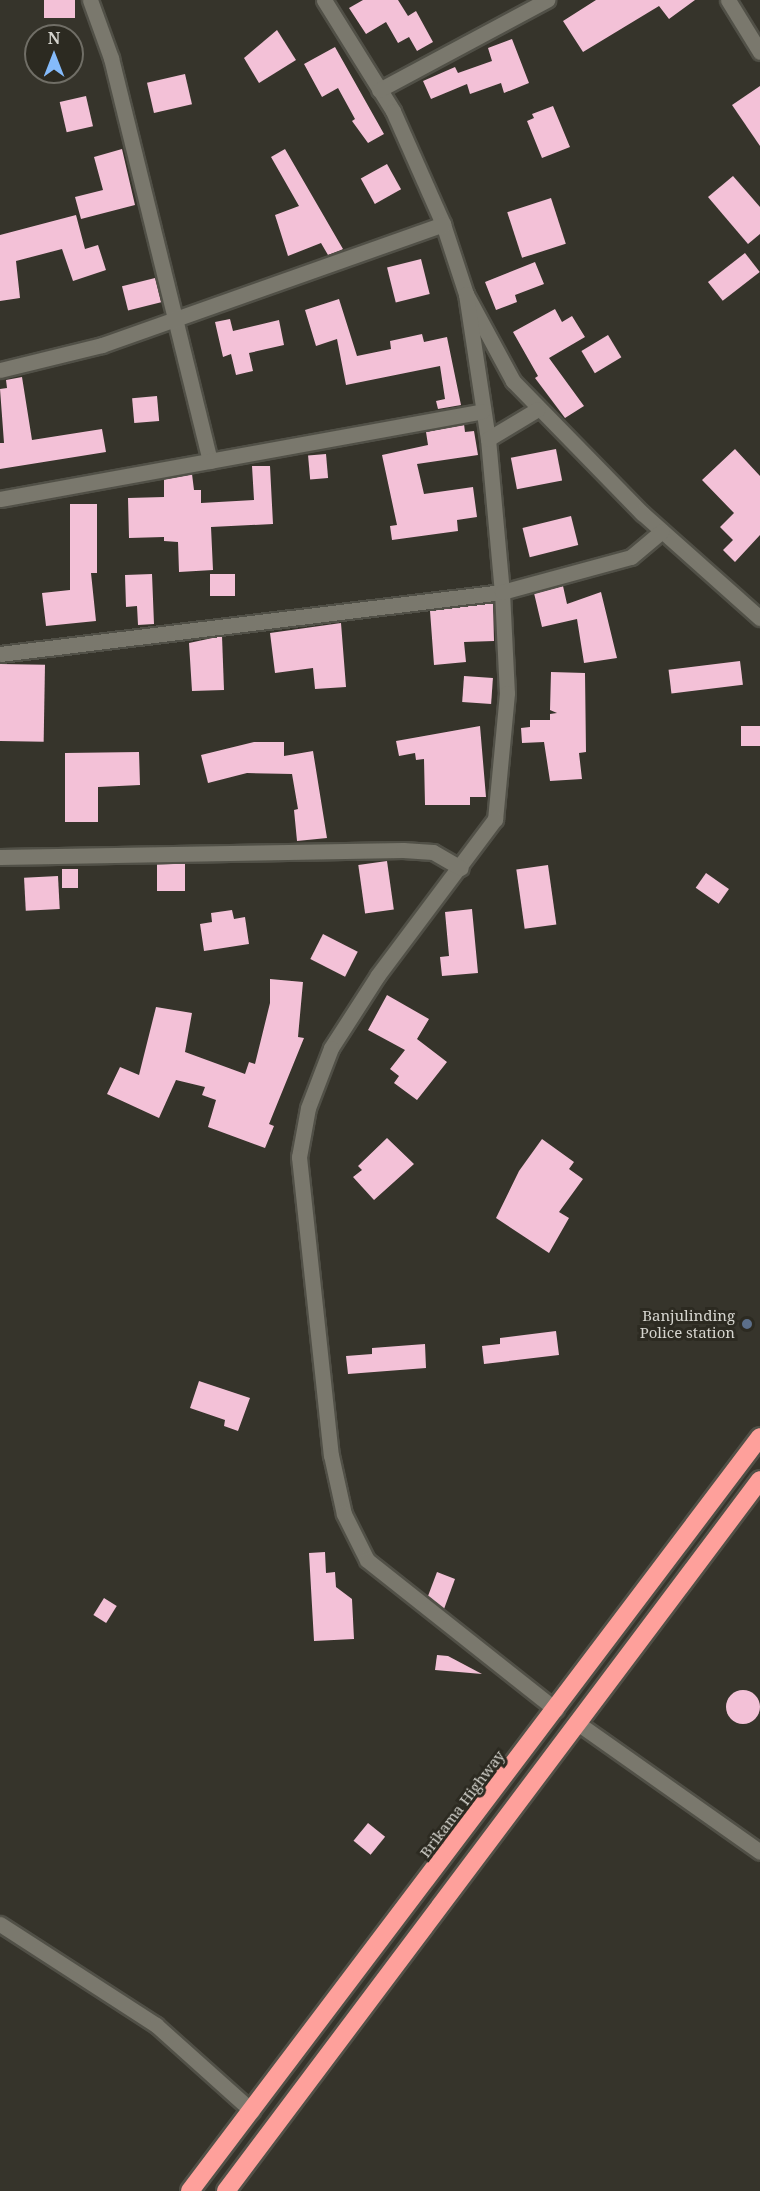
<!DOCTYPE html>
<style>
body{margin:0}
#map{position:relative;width:760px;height:2191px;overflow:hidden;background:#36342b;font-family:"Noto Serif",serif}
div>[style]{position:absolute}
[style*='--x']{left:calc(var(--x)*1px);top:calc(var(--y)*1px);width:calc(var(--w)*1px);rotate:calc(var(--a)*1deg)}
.building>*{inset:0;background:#f3c1d7;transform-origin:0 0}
.round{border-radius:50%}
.roads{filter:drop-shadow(2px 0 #515047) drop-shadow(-2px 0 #515047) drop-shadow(0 2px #515047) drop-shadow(0 -2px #515047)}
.minor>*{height:15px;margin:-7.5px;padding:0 7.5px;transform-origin:7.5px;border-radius:7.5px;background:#7a786d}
.highway>*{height:18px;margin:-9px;padding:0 9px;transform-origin:9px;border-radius:9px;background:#fea09b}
.dots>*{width:16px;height:16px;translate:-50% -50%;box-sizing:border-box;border:3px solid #2c2a21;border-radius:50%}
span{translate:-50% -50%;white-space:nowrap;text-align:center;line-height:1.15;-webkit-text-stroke:6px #2c2a21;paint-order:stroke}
.poi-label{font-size:15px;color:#d5d4ce}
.right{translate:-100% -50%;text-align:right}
.street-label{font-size:15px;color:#d5d4ce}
.north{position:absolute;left:24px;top:24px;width:60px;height:60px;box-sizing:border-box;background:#2c2a21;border:2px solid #706e66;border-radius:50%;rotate:0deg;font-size:16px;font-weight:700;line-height:24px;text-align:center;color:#d5d4ce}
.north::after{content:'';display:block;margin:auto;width:21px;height:27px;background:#85bbfb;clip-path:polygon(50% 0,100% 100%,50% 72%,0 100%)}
</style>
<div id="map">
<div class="building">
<i style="left:44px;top:0;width:31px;height:18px"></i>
<i style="clip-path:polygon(363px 0,398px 0,408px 16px,416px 11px,433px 42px,417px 51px,409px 37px,398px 43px,386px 22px,366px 34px,349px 8px)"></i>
<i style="clip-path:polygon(596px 0,695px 0,669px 19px,659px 6px,583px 52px,563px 21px)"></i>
<i style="clip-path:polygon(277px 30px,296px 60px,259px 83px,244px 58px)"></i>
<i style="clip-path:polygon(512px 39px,529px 83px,504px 93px,501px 83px,470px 94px,467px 84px,431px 99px,423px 81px,455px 67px,458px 73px,492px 61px,488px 48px)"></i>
<i style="clip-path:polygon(335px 47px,384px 134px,368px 143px,352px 121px,355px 119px,338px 88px,322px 97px,304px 64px)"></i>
<i style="left:185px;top:74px;width:31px;height:39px;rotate:77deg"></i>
<i style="clip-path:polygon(760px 86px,760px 146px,732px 105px)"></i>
<i style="left:86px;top:96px;width:31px;height:27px;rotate:77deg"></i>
<i style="clip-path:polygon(553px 106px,570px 147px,542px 158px,527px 121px,534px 118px,532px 114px)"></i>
<i style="clip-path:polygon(122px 149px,135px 205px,81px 219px,75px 197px,103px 190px,94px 157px)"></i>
<i style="clip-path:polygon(285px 149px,343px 249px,341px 250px,328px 255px,321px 243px,288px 256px,275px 215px,299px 206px,271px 157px)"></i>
<i style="left:387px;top:164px;width:29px;height:30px;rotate:61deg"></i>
<i style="clip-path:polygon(733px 176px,760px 207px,760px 234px,748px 244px,708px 197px)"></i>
<i style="left:551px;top:198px;width:48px;height:46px;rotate:72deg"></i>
<i style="clip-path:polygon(76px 215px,85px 249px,98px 245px,106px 270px,73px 281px,62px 249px,16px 261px,20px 298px,0 301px,0 235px)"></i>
<i style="left:745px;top:253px;width:24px;height:47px;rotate:52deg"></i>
<i style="left:421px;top:259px;width:36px;height:35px;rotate:76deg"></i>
<i style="clip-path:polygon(535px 262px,544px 284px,515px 295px,517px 302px,496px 310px,485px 282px)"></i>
<i style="left:155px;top:278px;width:25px;height:34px;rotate:76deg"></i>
<i style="clip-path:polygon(339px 299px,357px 356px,391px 349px,390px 341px,422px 334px,424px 342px,447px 337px,461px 405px,438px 409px,436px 401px,445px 399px,440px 366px,346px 385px,337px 339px,316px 346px,305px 310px)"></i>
<i style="clip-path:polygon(555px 309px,562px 322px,572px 316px,585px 337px,549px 358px,584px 406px,565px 418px,535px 378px,538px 376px,513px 332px)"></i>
<i style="clip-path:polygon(230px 319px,233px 331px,279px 320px,284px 345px,249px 353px,253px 371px,236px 375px,231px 354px,223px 357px,215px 322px)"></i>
<i style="left:608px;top:335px;width:26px;height:31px;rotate:59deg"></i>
<i style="clip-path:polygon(22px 377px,32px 440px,102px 429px,106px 452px,0 469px,0 443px,4px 443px,0 389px,7px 388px,6px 380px)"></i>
<i style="left:157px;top:396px;width:25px;height:25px;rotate:85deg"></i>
<i style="clip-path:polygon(464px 424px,465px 432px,474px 431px,478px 455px,417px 464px,424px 494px,473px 487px,477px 517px,457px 520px,458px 531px,392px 540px,390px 526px,397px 525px,382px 455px,428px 445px,426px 432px)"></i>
<i style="left:556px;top:449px;width:32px;height:46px;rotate:79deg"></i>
<i style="clip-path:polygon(735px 449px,760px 476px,760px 535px,735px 562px,723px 550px,733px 540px,720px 527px,734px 513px,702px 480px)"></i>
<i style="left:326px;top:454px;width:24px;height:18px;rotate:85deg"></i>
<i style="clip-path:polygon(252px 466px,270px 466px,273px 524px,211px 527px,213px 570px,179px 572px,178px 542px,164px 541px,164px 537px,129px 538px,128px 498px,164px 497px,164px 479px,192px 474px,194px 490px,201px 490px,201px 503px,254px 500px)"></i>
<i style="clip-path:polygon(70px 504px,97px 504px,97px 573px,91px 573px,96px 621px,46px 626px,42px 593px,70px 590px)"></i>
<i style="left:571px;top:516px;width:30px;height:50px;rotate:76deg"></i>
<i style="clip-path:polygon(152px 574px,154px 624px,138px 625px,137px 606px,126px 607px,125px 575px)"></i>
<i style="left:235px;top:574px;width:22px;height:25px;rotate:90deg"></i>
<i style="clip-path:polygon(563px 586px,567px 604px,601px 592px,617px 658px,584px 663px,577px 619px,542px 627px,534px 593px)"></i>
<i style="clip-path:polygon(493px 603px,494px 641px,464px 642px,466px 662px,434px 665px,430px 611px)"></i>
<i style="clip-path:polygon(341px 623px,346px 687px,315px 689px,313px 668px,275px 673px,270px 633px)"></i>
<i style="clip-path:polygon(222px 636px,224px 690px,192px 691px,189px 643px)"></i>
<i style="left:740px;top:661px;width:24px;height:72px;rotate:83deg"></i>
<i style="left:0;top:664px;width:45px;height:77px;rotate:1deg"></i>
<i style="clip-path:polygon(551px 672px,585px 673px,586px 752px,579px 753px,582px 779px,550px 781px,544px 742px,522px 743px,521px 728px,530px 727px,530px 720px,550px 720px,550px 714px,557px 713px,550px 710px)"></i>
<i style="left:464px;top:676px;width:29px;height:26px;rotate:4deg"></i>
<i style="clip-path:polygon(480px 726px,486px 797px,470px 797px,470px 805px,425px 805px,424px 759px,416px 760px,415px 753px,399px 756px,396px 741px)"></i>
<i style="left:760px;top:726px;width:20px;height:19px;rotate:90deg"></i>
<i style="clip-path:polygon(254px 742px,284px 742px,284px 756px,313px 751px,327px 838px,297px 841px,294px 810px,298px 809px,292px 774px,247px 773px,208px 783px,201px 755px)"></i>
<i style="clip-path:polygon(139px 752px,140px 785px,98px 787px,98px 822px,65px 822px,65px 753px)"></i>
<i style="left:387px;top:861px;width:49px;height:29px;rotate:82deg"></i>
<i style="left:157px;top:864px;width:28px;height:27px"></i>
<i style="left:548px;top:865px;width:60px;height:32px;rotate:82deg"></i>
<i style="left:62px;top:869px;width:16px;height:19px"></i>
<i style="left:706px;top:873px;width:28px;height:18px;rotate:35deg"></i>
<i style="left:58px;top:876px;width:33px;height:34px;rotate:87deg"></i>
<i style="clip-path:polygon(472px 909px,478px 973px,442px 976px,440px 957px,449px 956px,445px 912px)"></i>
<i style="clip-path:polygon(232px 910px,234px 919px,245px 917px,249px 944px,204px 951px,200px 924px,212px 922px,211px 913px)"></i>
<i style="left:323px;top:934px;width:39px;height:28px;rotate:27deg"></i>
<i style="clip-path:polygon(270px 979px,303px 982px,298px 1037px,304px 1038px,269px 1124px,274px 1126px,265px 1148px,208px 1127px,216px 1100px,202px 1095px,205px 1087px,176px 1080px,159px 1118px,107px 1094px,120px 1067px,139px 1075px,156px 1007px,192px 1013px,185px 1052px,245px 1074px,249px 1062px,255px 1064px,270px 1003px)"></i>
<i style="clip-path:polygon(387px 995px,429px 1019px,417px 1039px,447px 1062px,417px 1100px,394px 1083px,399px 1076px,390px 1069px,405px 1050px,368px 1030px)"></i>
<i style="clip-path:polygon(387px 1138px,414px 1164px,374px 1200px,353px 1177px,362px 1170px,358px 1166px)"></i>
<i style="clip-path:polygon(542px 1139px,574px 1162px,569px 1169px,583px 1179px,559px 1212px,569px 1218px,549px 1253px,496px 1218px,519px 1171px)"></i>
<i style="clip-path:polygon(556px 1331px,559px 1355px,484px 1364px,482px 1346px,500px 1344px,500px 1338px)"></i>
<i style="clip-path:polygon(425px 1344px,426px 1368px,348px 1374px,346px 1356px,372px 1354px,372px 1348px)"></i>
<i style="clip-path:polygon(199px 1381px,250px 1398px,238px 1431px,224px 1426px,225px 1420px,190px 1408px)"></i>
<i style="clip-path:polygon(325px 1552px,326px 1573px,335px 1572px,336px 1587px,352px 1599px,354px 1639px,314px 1641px,309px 1553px)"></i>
<i style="clip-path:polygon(437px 1572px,455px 1579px,444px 1609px,428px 1596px)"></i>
<i style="left:104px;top:1598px;width:15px;height:20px;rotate:32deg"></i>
<i style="clip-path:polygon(437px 1655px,448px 1656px,482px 1674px,435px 1670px)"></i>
<i class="round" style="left:726px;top:1690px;width:34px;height:34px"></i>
<i style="left:368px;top:1823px;width:22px;height:23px;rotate:39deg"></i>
</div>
<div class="roads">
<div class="minor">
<i style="--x:90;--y:0;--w:62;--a:70.1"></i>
<i style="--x:111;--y:58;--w:415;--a:76.2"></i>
<i style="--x:324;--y:0;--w:131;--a:58.1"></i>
<i style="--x:393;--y:111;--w:124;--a:66.1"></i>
<i style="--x:443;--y:224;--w:74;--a:71.8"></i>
<i style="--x:466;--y:294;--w:99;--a:61.6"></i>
<i style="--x:513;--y:381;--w:185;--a:45.7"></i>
<i style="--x:642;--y:513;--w:158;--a:41.7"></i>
<i style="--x:728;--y:0;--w:61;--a:58.4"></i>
<i style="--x:379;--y:90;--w:191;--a:-28.2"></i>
<i style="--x:466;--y:294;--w:147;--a:81.4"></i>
<i style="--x:488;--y:439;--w:154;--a:84.8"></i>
<i style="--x:502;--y:592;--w:101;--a:87.2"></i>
<i style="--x:507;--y:693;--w:127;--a:95.4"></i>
<i style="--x:495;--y:819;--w:195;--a:126.9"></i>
<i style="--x:378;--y:975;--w:87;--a:122.8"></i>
<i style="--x:331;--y:1048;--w:64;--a:111"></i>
<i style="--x:308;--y:1108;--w:50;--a:100.4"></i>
<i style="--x:299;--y:1157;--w:300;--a:83.9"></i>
<i style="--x:331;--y:1455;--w:60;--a:77.6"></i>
<i style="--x:344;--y:1514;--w:51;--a:63.4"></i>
<i style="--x:367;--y:1560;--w:241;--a:38.4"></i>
<i style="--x:0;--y:370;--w:105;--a:-13.8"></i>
<i style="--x:102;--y:345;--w:362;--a:-19.5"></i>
<i style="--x:488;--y:439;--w:58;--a:-31"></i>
<i style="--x:0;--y:499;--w:490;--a:-10.3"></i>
<i style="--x:0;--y:654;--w:506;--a:-7.04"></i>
<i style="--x:502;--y:592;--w:134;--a:-15.2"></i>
<i style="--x:631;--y:557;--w:40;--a:-40"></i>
<i style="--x:0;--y:857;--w:403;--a:-1"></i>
<i style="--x:403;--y:850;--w:30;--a:4"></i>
<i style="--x:433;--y:852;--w:32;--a:30"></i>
<i style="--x:576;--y:1722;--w:225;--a:35.2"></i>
<i style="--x:0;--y:1924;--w:186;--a:32.9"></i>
<i style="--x:156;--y:2025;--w:129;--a:41.9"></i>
</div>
<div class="highway">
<i style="--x:190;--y:2191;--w:945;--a:-52.91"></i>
<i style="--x:226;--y:2191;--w:889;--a:-53.09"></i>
</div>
</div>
<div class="dots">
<i style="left:747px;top:1324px;background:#5c6f8a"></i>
</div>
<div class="poi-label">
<span class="right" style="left:735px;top:1324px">Banjulinding<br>Police station</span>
</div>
<div class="street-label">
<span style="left:462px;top:1804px;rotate:-53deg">Brikama Highway</span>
</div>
<div class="north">N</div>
</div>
